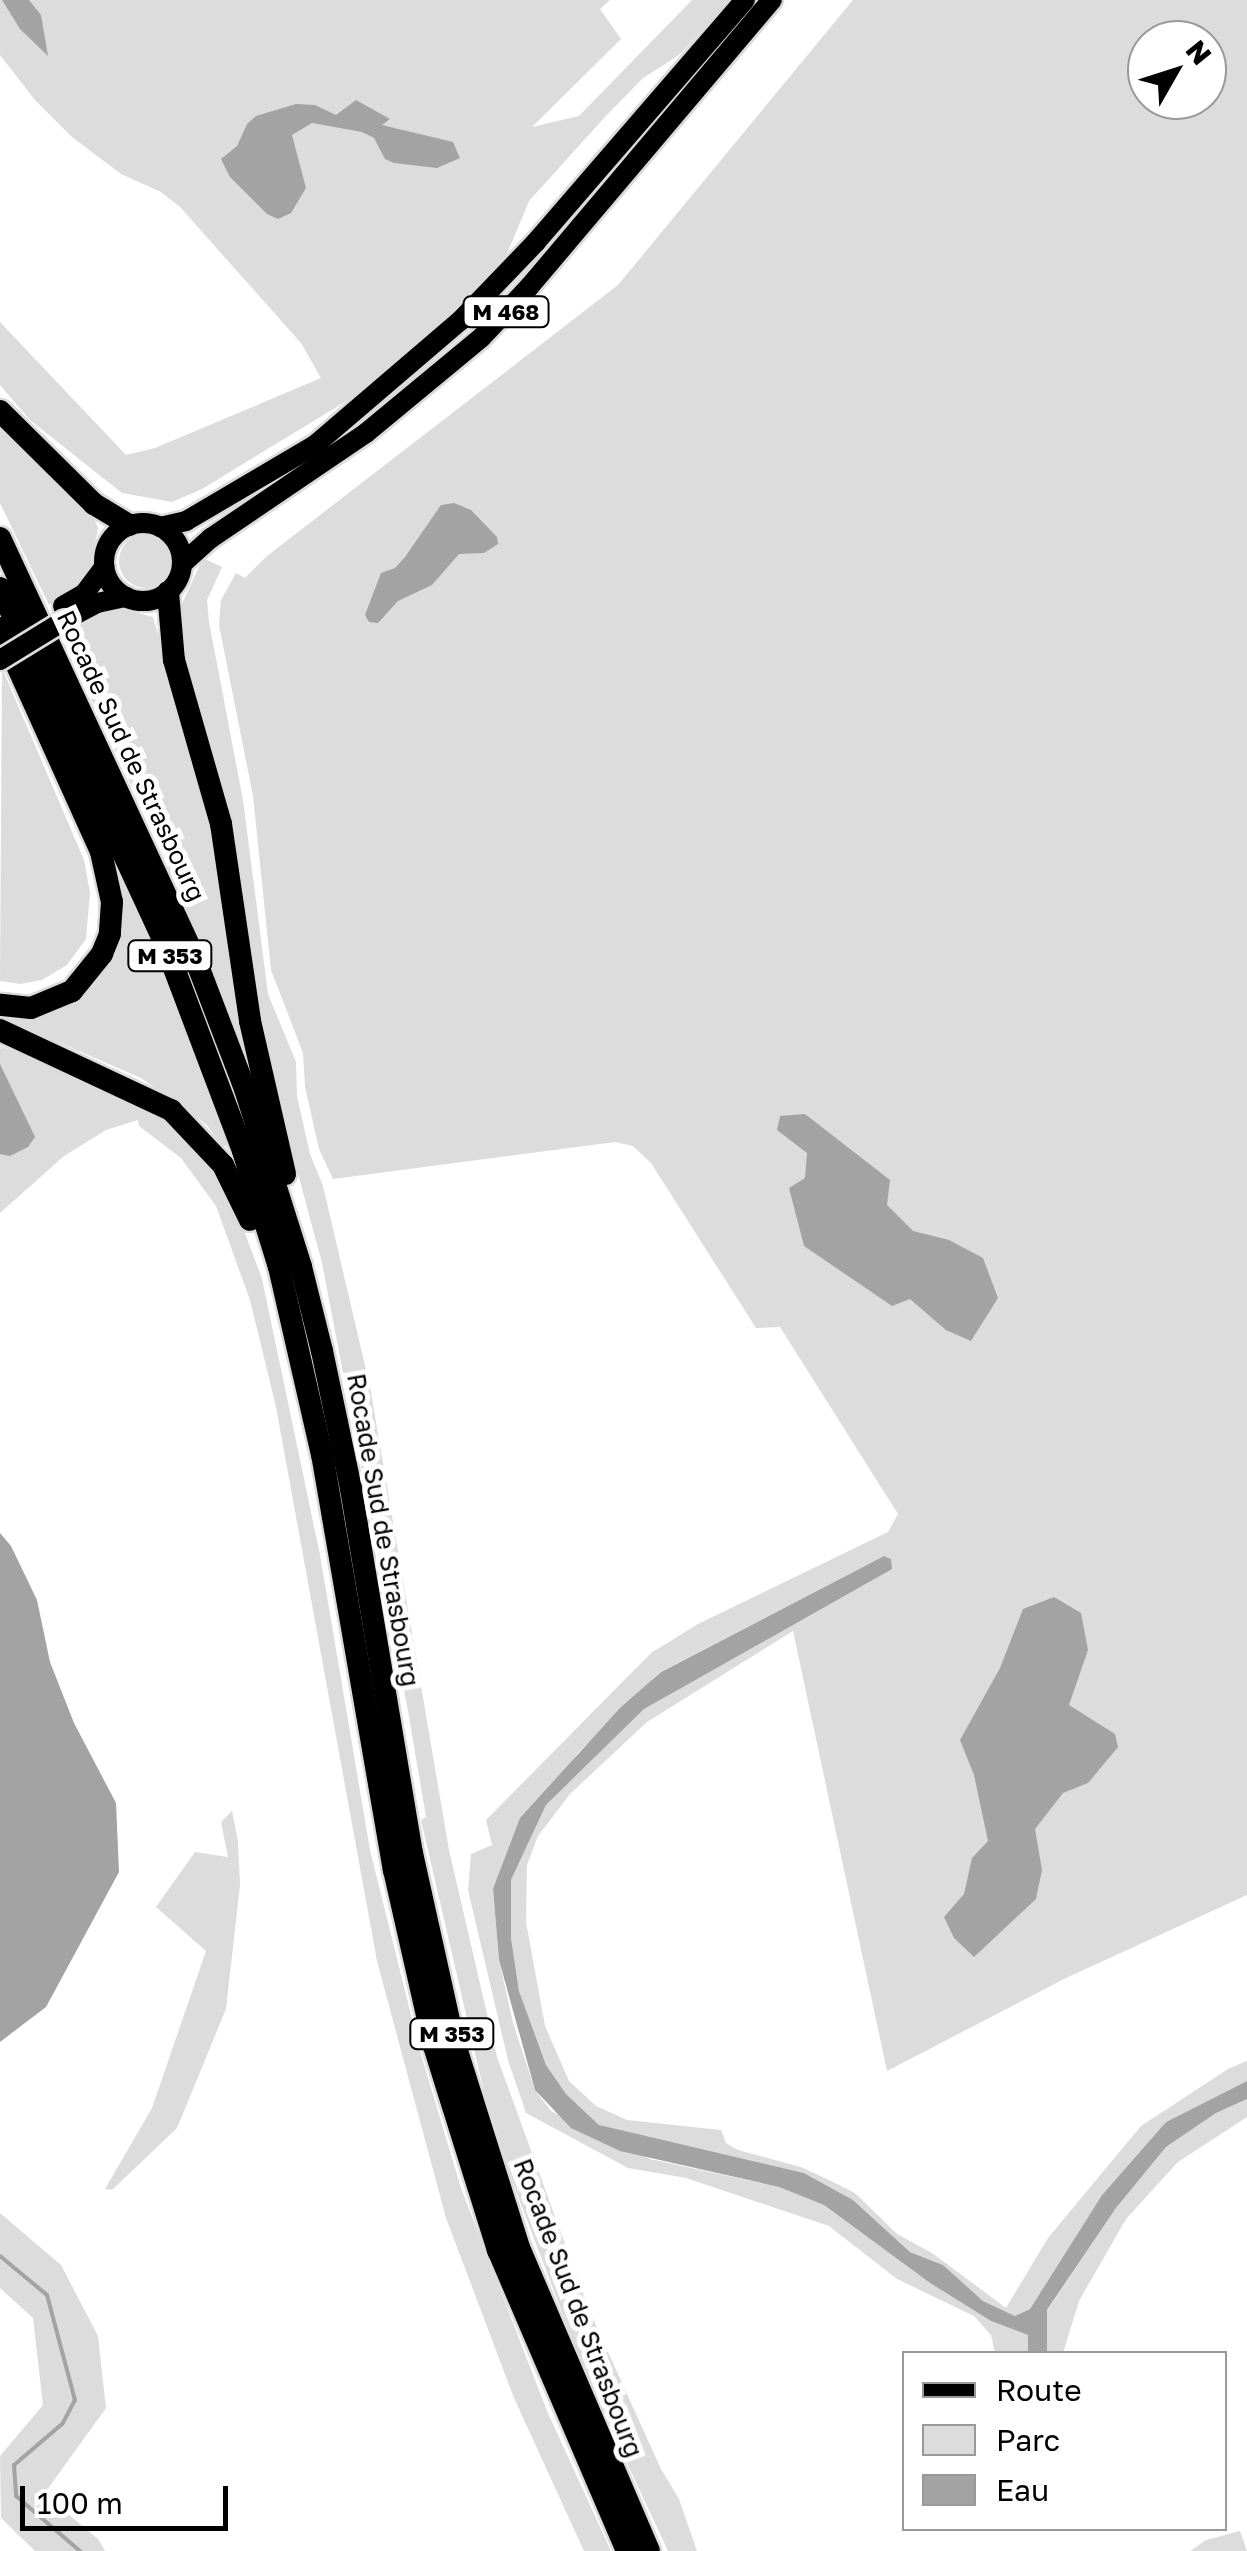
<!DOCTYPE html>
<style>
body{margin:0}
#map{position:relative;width:1247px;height:2551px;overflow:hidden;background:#fff;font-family:"Golos Text",sans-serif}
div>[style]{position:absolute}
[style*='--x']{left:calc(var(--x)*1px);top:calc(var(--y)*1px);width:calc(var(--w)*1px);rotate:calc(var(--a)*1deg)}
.green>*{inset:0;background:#dcdcdc}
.round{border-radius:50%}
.water>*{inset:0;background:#a3a3a3}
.stream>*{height:4px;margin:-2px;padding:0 2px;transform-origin:2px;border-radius:2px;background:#a3a3a3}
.roads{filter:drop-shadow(2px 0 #dbdbdb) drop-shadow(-2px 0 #dbdbdb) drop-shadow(0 2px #dbdbdb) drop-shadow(0 -2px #dbdbdb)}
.primary>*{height:20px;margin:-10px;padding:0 10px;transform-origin:10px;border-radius:10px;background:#000}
.primary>.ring{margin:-10px;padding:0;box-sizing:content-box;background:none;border:20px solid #000;border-radius:50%}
.highway>*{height:22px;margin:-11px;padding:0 11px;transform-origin:11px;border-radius:11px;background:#000}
.bridges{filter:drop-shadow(2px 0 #dbdbdb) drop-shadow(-2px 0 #dbdbdb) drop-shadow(0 2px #dbdbdb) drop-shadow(0 -2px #dbdbdb)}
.primary-bridge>*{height:20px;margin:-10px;padding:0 10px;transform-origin:10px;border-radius:10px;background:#000}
span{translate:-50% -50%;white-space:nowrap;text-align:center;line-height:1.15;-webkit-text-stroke:10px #fff;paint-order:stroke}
.shield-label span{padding:2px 8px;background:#fff;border:2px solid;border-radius:8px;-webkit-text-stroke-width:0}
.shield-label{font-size:22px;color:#000;font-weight:700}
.street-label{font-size:25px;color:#000}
.legend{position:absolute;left:902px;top:2351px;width:325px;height:180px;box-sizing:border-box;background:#fff;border:2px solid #999;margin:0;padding:12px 18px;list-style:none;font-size:30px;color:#000}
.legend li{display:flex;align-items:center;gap:20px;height:50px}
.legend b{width:50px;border:2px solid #999}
.north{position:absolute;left:1127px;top:20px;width:100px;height:100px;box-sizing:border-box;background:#fff;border:2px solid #999;border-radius:50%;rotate:51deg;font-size:28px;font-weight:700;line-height:40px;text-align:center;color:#000}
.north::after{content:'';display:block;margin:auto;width:35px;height:45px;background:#000;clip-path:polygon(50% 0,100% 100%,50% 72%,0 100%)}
.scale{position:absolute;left:20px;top:2486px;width:208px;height:45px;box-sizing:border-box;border:5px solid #000;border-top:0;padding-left:12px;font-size:30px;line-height:35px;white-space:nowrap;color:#000;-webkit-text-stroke:8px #fff;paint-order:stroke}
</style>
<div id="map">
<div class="green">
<i style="clip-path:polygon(0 0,610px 0,600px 9px,621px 39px,532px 127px,579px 116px,692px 0,731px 0,679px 55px,643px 78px,604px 118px,529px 201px,507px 254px,423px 341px,358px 394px,202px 489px,172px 502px,122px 493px,30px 420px,0 385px,0 322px,126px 455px,155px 448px,321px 378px,301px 343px,180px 207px,161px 192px,121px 174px,72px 137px,35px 100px,0 55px)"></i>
<i style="clip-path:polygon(evenodd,853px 0,1247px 0,1247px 1895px,1066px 1978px,887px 2071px,793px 1631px,647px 1722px,570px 1794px,538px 1836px,527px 1865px,526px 1922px,545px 2026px,569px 2081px,596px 2106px,627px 2120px,721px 2130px,726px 2143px,738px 2150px,801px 2167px,831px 2181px,855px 2193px,897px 2234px,932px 2253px,1006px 2308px,1048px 2238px,1141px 2126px,1228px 2069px,1247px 2061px,1247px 2081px,1166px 2122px,1102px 2195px,1030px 2309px,1015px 2316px,983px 2301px,943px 2265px,910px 2252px,853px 2200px,804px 2173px,619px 2133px,599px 2125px,566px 2094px,546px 2065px,519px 1991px,511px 1938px,511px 1880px,546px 1805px,644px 1709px,795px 1621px,884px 1556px,660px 1672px,577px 1754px,493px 1889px,499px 1960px,513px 2023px,535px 2090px,551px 2111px,650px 2159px,779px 2187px,824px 2205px,930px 2283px,991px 2321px,1028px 2335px,1028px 2353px,995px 2353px,991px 2335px,974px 2316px,897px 2279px,829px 2226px,686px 2178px,628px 2168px,526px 2113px,508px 2060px,468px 1890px,471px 1854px,492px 1845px,486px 1820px,651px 1653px,698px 1624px,888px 1532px,898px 1514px,780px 1327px,756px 1328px,651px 1163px,633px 1146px,615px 1142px,333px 1179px,319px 1149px,305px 1087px,303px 1053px,271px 970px,253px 796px,219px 625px,221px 600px,236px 573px,245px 578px,267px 556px,618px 285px,853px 0,1147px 40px,1207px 40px,1207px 100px,1147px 100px,1147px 40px)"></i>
<i style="clip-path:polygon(0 420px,94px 518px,98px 528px,90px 572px,49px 605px,0 503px)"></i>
<i class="round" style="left:119px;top:534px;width:54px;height:54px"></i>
<i style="clip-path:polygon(203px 558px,222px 567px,207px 600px,209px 622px,243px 800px,268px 994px,296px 1062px,297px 1096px,310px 1154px,323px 1186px,370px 1387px,449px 1850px,497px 2057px,589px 2310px,661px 2469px,679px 2499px,697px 2551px,668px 2551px,585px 2373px,513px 2183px,484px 2092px,421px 1820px,426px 1817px,408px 1711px,322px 1263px,278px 1099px,185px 668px,179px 610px)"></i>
<i style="clip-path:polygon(112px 606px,153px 617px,205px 791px,245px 1045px,240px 1048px,160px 847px,61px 635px)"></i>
<i style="clip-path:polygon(2px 668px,84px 860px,90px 893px,86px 939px,67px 965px,42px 980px,20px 984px,0 981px)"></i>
<i style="clip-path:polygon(117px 872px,134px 904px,229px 1145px,222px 1146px,206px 1124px,141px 1078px,0 1017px,0 1011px,78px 995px,99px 978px,115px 947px,120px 893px)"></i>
<i style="clip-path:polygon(0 1046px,139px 1101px,184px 1132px,231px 1195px,262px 1279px,320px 1555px,370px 1850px,420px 2051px,461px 2188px,547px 2411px,611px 2551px,584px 2551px,514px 2398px,446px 2218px,377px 1961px,276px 1407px,250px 1300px,216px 1206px,181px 1158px,139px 1126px,138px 1120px,106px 1130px,64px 1156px,0 1213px)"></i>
<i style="clip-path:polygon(232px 1811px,238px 1841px,240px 1885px,226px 2009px,177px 2128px,112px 2190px,105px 2189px,152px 2108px,206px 1951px,156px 1907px,195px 1852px,228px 1857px,221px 1822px)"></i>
<i style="clip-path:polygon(1247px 2099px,1247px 2117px,1178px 2162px,1126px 2219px,1079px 2301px,1063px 2353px,1047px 2354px,1047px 2311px,1116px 2208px,1166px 2147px,1216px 2113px)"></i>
<i style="clip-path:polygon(0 2213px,61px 2265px,98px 2336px,106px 2408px,44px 2494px,98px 2539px,105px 2551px,35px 2551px,1px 2518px,0 2456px,43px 2405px,33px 2318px,0 2288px)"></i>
<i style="clip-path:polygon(1240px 2531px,1247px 2551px,1190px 2551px,1206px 2540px)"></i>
</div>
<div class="water">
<i style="clip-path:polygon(2px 0,29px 0,41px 15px,48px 56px,20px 29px)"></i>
<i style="clip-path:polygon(356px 100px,390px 119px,382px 125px,453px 142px,460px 158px,437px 168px,394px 163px,385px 159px,374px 138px,362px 132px,312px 123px,292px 135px,306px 188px,291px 213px,278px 219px,267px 214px,230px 177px,221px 159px,237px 146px,247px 124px,256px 116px,296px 104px,315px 105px,336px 115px)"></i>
<i style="clip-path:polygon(454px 503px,471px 510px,497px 537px,498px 544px,484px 553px,459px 554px,432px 585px,398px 601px,378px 623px,369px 622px,365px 615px,381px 573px,395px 568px,405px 557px,441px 505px)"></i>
<i style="clip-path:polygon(0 1064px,35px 1137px,28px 1147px,10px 1156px,0 1154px)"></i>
<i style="clip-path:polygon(805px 1114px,890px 1180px,887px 1205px,913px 1231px,949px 1240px,983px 1258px,998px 1298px,971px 1341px,946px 1330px,910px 1299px,892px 1306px,804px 1246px,789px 1188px,805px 1178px,807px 1153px,777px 1130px,780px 1116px)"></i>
<i style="clip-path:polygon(0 1533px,11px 1546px,37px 1600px,50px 1662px,74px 1723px,116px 1803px,119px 1872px,46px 2007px,0 2042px)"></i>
<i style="clip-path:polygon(884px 1556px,891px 1559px,892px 1569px,644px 1709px,546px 1805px,511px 1880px,511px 1938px,519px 1991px,546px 2065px,566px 2094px,599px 2125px,804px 2173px,853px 2200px,910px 2252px,943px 2265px,983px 2301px,1015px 2316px,1030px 2309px,1102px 2195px,1166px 2122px,1247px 2081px,1247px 2099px,1216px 2113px,1166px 2147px,1116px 2208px,1047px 2310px,1047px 2353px,1028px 2353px,1028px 2335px,991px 2321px,930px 2283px,824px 2205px,779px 2187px,620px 2151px,571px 2128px,535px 2090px,499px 1960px,493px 1889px,520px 1818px,620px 1708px,661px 1672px)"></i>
<i style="clip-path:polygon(1054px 1597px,1081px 1613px,1088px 1650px,1069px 1705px,1115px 1734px,1118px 1747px,1088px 1783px,1063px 1793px,1035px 1829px,1042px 1870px,1036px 1899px,974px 1957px,954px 1938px,944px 1917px,964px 1894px,972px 1858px,988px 1841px,974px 1775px,960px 1740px,1000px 1668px,1023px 1609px)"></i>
</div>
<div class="stream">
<i style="--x:0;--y:2256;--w:61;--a:39.7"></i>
<i style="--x:47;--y:2295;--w:109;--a:75.1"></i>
<i style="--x:75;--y:2400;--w:27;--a:118"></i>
<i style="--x:62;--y:2424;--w:63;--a:139.5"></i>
<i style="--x:14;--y:2465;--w:31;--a:86"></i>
<i style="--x:16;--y:2496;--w:84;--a:40.7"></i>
</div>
<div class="roads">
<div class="primary">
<i class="ring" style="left:104px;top:523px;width:58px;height:58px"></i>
<i style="--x:160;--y:527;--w:27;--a:-13"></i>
<i style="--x:186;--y:521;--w:150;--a:-30.5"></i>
<i style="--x:315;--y:445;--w:192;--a:-40.6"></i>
<i style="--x:461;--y:320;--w:108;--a:-46.1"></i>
<i style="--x:536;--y:242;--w:320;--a:-49.2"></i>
<i style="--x:183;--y:563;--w:38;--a:-42"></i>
<i style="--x:211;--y:538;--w:187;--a:-34.1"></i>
<i style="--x:366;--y:433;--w:149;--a:-39.6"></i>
<i style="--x:481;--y:338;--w:71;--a:-46.7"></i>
<i style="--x:530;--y:286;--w:375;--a:-49.8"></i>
<i style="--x:63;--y:606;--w:24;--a:-30"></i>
<i style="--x:84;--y:594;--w:34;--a:-53"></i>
<i style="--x:65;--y:620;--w:36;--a:-28"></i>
<i style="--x:97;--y:603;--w:30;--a:-12"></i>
</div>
<div class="highway">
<i style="--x:0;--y:411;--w:132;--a:44.7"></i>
<i style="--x:94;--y:504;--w:41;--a:31"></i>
<i style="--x:0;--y:538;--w:463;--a:65.1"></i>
<i style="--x:195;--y:958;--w:140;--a:69.1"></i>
<i style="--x:245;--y:1089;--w:187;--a:72.5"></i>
<i style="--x:301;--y:1267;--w:87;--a:76"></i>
<i style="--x:322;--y:1351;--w:141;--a:78.1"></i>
<i style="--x:351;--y:1489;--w:369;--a:80.5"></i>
<i style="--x:412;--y:1853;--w:189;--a:77.5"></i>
<i style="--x:453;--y:2038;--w:222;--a:72.5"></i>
<i style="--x:520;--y:2250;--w:327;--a:66.8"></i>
<i style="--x:0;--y:588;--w:387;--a:65.1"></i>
<i style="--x:163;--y:939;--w:227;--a:69.3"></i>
<i style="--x:243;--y:1151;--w:121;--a:72.8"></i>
<i style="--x:279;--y:1267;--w:192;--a:77.1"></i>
<i style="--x:322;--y:1454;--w:422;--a:80.2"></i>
<i style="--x:394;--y:1870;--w:180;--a:77.2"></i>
<i style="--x:434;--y:2046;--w:214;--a:72.6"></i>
<i style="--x:498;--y:2250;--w:327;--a:66.8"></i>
<i style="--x:168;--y:592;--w:68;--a:85"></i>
<i style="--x:174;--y:660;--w:171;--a:74"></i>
<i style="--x:221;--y:824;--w:199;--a:81.6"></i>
<i style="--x:250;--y:1021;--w:157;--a:77.1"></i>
<i style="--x:0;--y:628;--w:246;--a:65.7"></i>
<i style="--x:101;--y:852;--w:51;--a:77.6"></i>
<i style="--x:112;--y:902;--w:32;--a:94"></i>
<i style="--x:110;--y:934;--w:22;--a:112"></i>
<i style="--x:102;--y:954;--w:48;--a:129"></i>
<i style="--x:72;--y:991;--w:44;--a:157.5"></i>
<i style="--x:31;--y:1008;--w:31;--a:-174"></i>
<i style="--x:0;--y:1030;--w:189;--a:25.1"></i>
<i style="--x:171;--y:1110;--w:76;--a:46.6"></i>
<i style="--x:223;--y:1165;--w:61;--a:63.9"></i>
</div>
</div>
<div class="bridges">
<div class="primary-bridge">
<i style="--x:0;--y:660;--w:76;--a:-31.6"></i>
</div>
</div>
<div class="shield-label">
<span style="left:506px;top:312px">M 468</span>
<span style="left:170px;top:956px">M 353</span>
<span style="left:452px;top:2034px">M 353</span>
</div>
<div class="street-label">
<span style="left:131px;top:756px;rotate:65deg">Rocade Sud de Strasbourg</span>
<span style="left:383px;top:1530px;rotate:80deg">Rocade Sud de Strasbourg</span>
<span style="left:578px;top:2308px;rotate:69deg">Rocade Sud de Strasbourg</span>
</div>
<ul class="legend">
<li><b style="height:12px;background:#000"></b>Route</li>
<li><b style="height:28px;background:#dcdcdc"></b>Parc</li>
<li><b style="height:28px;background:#a3a3a3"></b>Eau</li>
</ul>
<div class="north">N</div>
<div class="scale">100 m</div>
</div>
